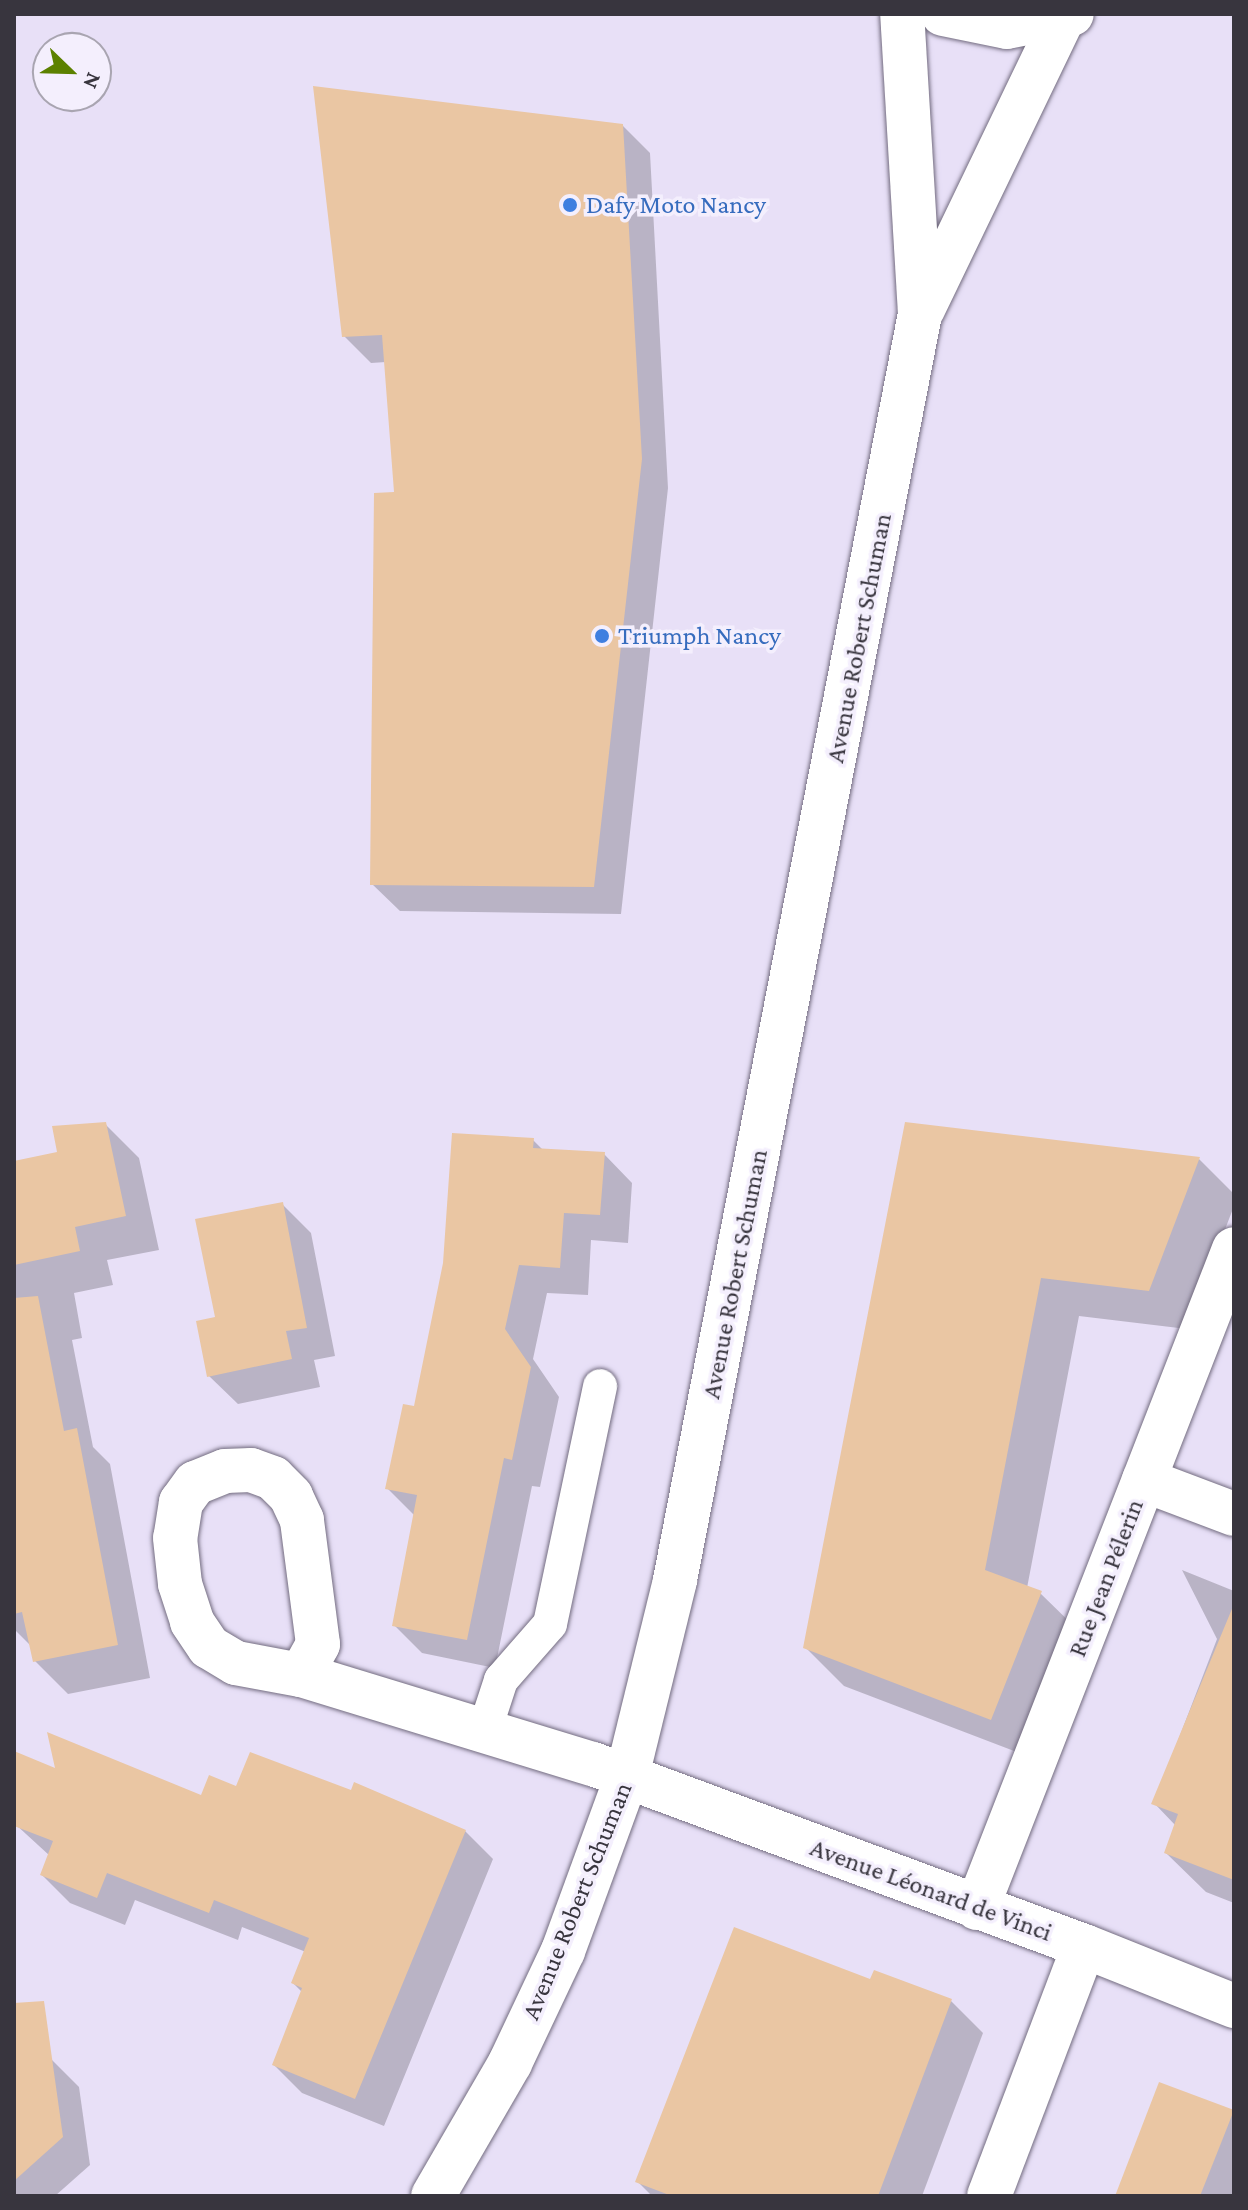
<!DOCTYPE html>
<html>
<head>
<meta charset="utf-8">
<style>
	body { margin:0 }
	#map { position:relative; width:1248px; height:2210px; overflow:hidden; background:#e8e0f7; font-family:"Crimson Pro",serif }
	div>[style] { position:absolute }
	.shadow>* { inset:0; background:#0003 }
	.building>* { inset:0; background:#eac6a3 }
	.roads { filter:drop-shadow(0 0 2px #736c80) drop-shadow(0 0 2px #736c80) }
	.lane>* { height:34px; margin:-17px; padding:0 17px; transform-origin:17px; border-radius:17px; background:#fff }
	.street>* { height:44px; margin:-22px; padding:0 22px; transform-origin:22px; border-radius:22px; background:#fff }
	.secondary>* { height:44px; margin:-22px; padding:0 22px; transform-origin:22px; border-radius:22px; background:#fff }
	.dots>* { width:22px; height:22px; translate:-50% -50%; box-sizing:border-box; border:4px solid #f4effd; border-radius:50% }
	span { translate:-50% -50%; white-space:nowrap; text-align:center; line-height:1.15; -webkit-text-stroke:7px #f4effd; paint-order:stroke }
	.shop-label { font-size:26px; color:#366cbe }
	.left { translate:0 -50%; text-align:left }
	.street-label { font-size:26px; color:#38353e }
	.frame { position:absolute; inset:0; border:16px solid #38353e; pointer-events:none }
	.north { position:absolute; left:32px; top:32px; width:80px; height:80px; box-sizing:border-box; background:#f4effd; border:2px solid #a9a5b1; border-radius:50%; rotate:113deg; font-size:22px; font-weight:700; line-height:32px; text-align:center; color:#38353e }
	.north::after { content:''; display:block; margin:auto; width:28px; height:36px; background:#5c8100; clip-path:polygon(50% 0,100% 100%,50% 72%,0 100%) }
</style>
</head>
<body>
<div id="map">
	<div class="shadow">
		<div style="clip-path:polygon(622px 125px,650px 153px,668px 488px,621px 914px,400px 911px,372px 884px,396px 494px,386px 362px,371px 363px,344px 336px)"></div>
		<div style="clip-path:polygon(105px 1124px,139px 1158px,159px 1250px,107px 1260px,113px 1285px,74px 1293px,82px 1338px,72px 1340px,93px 1447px,110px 1464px,150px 1678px,68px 1694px,35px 1661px,32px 1647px,14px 1629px,14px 1163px,60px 1154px)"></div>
		<div style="clip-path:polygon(906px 1124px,1199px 1159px,1234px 1194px,1234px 1206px,1187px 1329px,1079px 1316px,1027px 1588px,1040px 1593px,1079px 1631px,1030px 1757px,844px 1686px,805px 1647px)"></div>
		<div style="clip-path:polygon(533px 1140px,543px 1150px,604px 1154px,632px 1183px,628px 1243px,591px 1240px,588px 1295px,547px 1293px,533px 1359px,559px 1397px,540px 1487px,532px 1486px,495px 1668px,422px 1653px,394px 1625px,415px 1516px,387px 1488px,416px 1408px)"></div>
		<div style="clip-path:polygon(282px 1204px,311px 1233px,335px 1356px,314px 1360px,320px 1387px,238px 1404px,209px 1376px,217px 1319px)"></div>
		<div style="clip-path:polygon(1182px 1570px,1234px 1591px,1234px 1903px,1206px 1892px,1166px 1853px,1176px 1826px,1154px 1803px,1217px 1639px)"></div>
		<div style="clip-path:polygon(14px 1753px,58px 1772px,202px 1797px,237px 1788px,465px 1831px,493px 1859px,384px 2126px,302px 2093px,274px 2065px,303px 1993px,293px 1983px,306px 1952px,242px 1927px,238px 1940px,135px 1900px,125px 1925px,70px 1903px,42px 1875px,50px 1856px,14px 1823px)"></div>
		<div style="clip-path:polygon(872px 1982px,951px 2001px,983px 2033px,922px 2196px,652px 2196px,637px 2181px)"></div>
		<div style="clip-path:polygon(51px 2059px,79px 2087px,90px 2165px,55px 2196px,14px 2196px,14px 2066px)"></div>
		<div style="clip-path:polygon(1233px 2111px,1234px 2196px,1118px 2196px)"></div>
	</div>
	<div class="building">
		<div style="clip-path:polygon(313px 86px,623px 124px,642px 459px,594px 887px,370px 885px,374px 493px,394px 492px,382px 335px,342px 337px)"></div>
		<div style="clip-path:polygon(106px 1122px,126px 1216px,75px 1227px,80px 1251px,14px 1265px,14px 1161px,57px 1152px,52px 1126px)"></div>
		<div style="clip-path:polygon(905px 1122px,1200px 1157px,1149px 1291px,1041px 1278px,985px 1570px,1042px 1591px,991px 1720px,803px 1648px)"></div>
		<div style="clip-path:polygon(452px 1133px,534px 1138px,533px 1148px,605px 1152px,600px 1215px,564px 1213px,560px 1268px,519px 1265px,505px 1329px,531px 1367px,512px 1460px,504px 1458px,467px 1640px,392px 1626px,417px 1495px,385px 1489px,403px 1404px,414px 1406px,443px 1263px)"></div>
		<div style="clip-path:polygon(283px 1202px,307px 1328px,286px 1331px,292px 1359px,207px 1377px,196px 1321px,215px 1317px,195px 1219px)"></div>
		<div style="clip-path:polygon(38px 1296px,64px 1431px,77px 1428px,118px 1645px,33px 1662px,22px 1612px,14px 1614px,14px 1298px)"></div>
		<div style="clip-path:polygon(1234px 1604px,1234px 1880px,1164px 1853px,1178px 1814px,1151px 1804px)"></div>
		<div style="clip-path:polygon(47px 1732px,201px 1795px,209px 1775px,236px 1786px,250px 1752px,351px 1790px,354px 1782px,466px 1830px,355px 2099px,272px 2065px,302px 1988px,291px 1983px,309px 1938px,214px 1900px,209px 1913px,107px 1873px,97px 1898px,40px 1875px,53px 1841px,14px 1826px,14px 1751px,55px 1768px)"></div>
		<div style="clip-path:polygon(734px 1927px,870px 1979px,874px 1970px,952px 1999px,878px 2196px,672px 2196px,635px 2182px)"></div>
		<div style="clip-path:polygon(44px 2001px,63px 2137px,14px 2181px,14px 2003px)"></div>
		<div style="clip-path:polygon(1159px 2082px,1234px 2110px,1225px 2133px,1200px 2196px,1115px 2196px)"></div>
	</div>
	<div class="roads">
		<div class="lane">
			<div style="left:484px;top:1732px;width:55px;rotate:-71.9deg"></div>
			<div style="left:501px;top:1680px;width:74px;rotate:-48.8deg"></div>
			<div style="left:550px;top:1624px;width:243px;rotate:-78.1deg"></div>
		</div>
		<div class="street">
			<div style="left:1144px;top:1480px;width:96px;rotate:20.7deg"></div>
			<div style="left:301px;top:1675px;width:35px;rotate:-61deg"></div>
			<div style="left:318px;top:1644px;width:125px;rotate:-97.4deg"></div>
			<div style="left:302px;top:1520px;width:26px;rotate:-115deg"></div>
			<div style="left:291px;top:1496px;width:25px;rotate:-135deg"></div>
			<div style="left:273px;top:1478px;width:23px;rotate:-160deg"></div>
			<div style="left:251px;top:1470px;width:26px;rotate:178deg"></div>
			<div style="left:225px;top:1471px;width:32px;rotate:158deg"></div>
			<div style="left:195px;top:1483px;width:24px;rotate:126deg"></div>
			<div style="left:181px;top:1502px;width:36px;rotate:99deg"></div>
			<div style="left:175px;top:1538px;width:46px;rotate:83.8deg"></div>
			<div style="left:180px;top:1584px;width:40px;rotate:72deg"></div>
			<div style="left:192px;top:1622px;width:30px;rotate:56deg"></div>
			<div style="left:209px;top:1647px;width:31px;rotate:31deg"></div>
			<div style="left:236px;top:1663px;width:66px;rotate:10.5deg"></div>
			<div style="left:301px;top:1675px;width:305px;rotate:17deg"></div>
			<div style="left:593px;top:1764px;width:524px;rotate:20.34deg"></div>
			<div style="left:1084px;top:1946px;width:162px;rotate:21.8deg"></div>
			<div style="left:977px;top:1908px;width:707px;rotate:-68.69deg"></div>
			<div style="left:989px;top:2196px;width:267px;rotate:-69.2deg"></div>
		</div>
		<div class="secondary">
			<div style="left:943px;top:14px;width:65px;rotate:11.5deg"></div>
			<div style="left:1007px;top:27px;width:66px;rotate:-11.3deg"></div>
			<div style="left:923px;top:309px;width:323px;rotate:-64.3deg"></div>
			<div style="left:433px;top:2196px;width:154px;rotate:-59.9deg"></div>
			<div style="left:510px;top:2063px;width:124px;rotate:-64.7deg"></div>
			<div style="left:563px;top:1951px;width:186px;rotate:-69.9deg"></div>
			<div style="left:627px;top:1776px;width:202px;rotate:-76.2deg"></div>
			<div style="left:675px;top:1580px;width:1289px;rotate:-79.05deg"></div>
			<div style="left:920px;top:314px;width:301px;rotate:-93.4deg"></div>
		</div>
	</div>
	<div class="dots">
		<div style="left:570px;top:205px;background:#3f7fe0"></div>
		<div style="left:602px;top:636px;background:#3f7fe0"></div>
	</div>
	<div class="shop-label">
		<span class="left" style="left:586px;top:205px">Dafy Moto Nancy</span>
		<span class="left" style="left:618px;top:636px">Triumph Nancy</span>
	</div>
	<div class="street-label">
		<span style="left:859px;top:638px;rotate:-79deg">Avenue Robert Schuman</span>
		<span style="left:735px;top:1274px;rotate:-79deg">Avenue Robert Schuman</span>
		<span style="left:1106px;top:1578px;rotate:-69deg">Rue Jean Pélerin</span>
		<span style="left:931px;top:1890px;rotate:20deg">Avenue Léonard de Vinci</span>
		<span style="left:577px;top:1901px;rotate:-68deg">Avenue Robert Schuman</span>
	</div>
	<div class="frame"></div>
	<div class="north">N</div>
</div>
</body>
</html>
